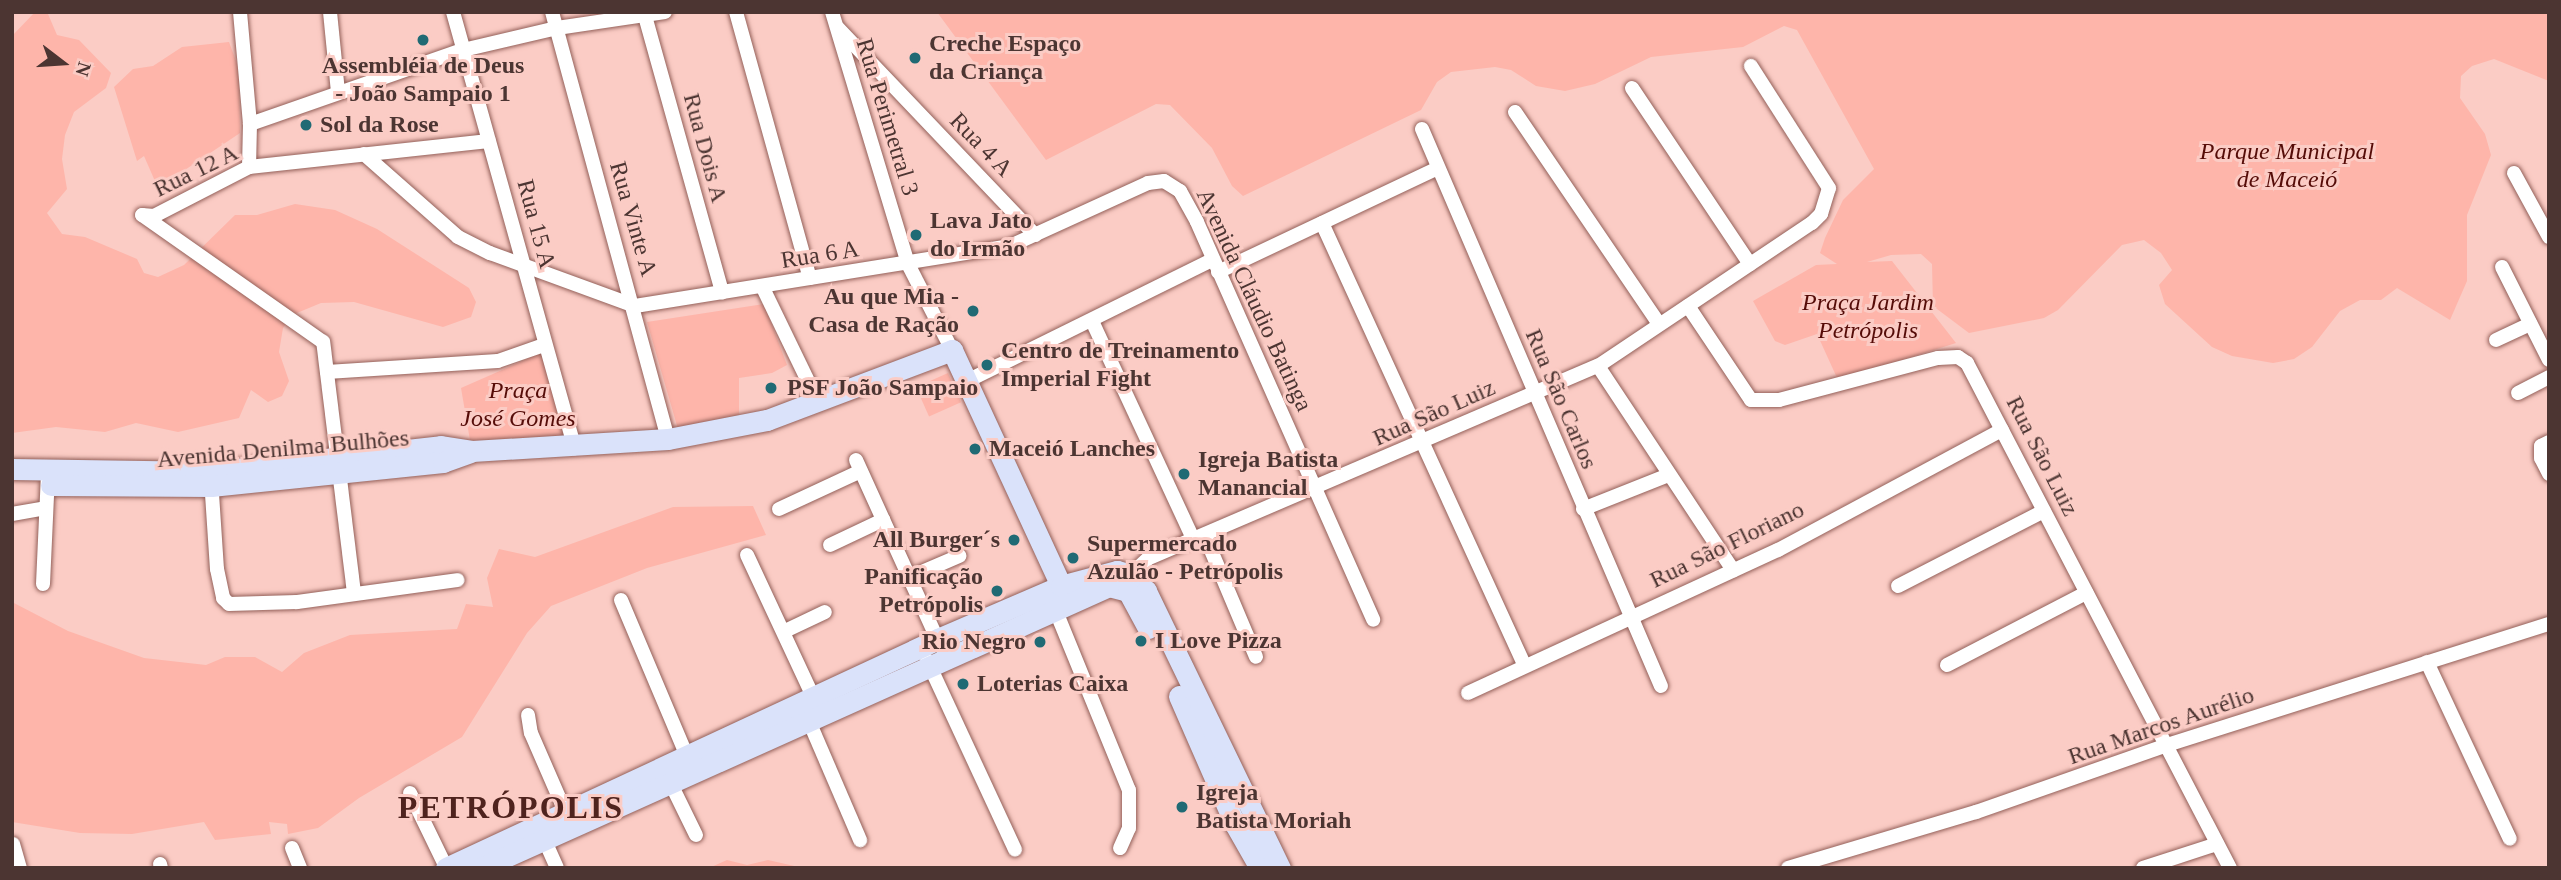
<!DOCTYPE html>
<html>
<head>
<meta charset="utf-8">
<style>
	body { margin:0 }
	#map { position:relative; width:2561px; height:880px; overflow:hidden; background:#fbccc5; font-family:"Times New Roman",serif }
	div>[style] { position:absolute }
	.green>* { inset:0; background:#feb5aa; transform-origin:0 0 }
	.roads { filter:drop-shadow(0 0 2px #936059) drop-shadow(0 0 2px #936059) }
	.street>* { height:14px; margin:-7px; padding:0 7px; transform-origin:7px; border-radius:7px; background:#fff }
	.secondary>* { height:21px; margin:-10.5px; padding:0 10.5px; transform-origin:10.5px; border-radius:10.5px; background:#dae2fa }
	.dots>* { width:19px; height:19px; translate:-50% -50%; box-sizing:border-box; border:4px solid #fbccc5; border-radius:50% }
	span { translate:-50% -50%; white-space:nowrap; text-align:center; line-height:1.15; -webkit-text-stroke:6px #fbccc5; paint-order:stroke }
	.poi-label { font-size:24px; color:#4c3532; font-weight:700 }
	.left { translate:0 -50%; text-align:left }
	.right { translate:-100% -50%; text-align:right }
	.street-label { font-size:24px; color:#4c3532 }
	.park-label { font-size:24px; color:#550c08; font-style:italic }
	.district-label { font-size:32px; color:#4f231e; font-weight:700; letter-spacing:2px }
	.frame { position:absolute; inset:0; border:14px solid #4c3532; pointer-events:none }
	.north { position:absolute; left:28px; top:28px; width:70px; height:70px; -webkit-text-stroke:5px #fbccc5; paint-order:stroke; rotate:107deg; font-size:19px; font-weight:700; line-height:28px; text-align:center; color:#4c3532 }
	.north::after { content:''; display:block; margin:auto; width:24px; height:32px; background:#4c3532; clip-path:polygon(50% 0,100% 100%,50% 72%,0 100%) }
</style>
</head>
<body>
<div id="map">
	<div class="green">
		<div style="clip-path:polygon(35px 12px,48px 14px,57px 35px,79px 40px,111px 73px,106px 88px,74px 112px,65px 135px,62px 159px,67px 189px,47px 213px,62px 234px,85px 237px,137px 259px,144px 273px,158px 277px,184px 265px,235px 215px,257px 215px,295px 204px,335px 210px,377px 229px,469px 288px,476px 302px,471px 317px,443px 327px,354px 302px,321px 303px,292px 315px,283px 328px,279px 352px,289px 381px,282px 396px,268px 402px,251px 390px,239px 418px,178px 432px,136px 423px,105px 432px,56px 427px,12px 433px,12px 36px)"></div>
		<div style="clip-path:polygon(937px 12px,2549px 12px,2549px 81px,2494px 59px,2472px 66px,2461px 76px,2460px 98px,2485px 134px,2491px 155px,2467px 215px,2467px 281px,2450px 320px,2397px 288px,2381px 300px,2360px 300px,2340px 311px,2312px 347px,2294px 359px,2273px 363px,2232px 356px,2212px 347px,2165px 304px,2159px 285px,2172px 270px,2161px 253px,2144px 240px,2122px 245px,2058px 310px,2044px 318px,1969px 333px,1933px 306px,1932px 264px,1921px 254px,1891px 255px,1867px 262px,1892px 261px,1956px 343px,1838px 380px,1817px 334px,1785px 345px,1775px 341px,1753px 301px,1816px 265px,1837px 264px,1820px 253px,1825px 238px,1843px 200px,1874px 169px,1797px 30px,1784px 26px,1743px 47px,1651px 57px,1595px 84px,1565px 91px,1536px 86px,1511px 70px,1495px 67px,1451px 72px,1437px 82px,1421px 110px,1243px 196px,1232px 186px,1212px 148px,1170px 105px,1156px 104px,1046px 160px)"></div>
		<div style="clip-path:polygon(229px 42px,239px 69px,240px 133px,158px 188px,144px 156px,137px 161px,114px 87px,133px 69px,153px 66px,182px 47px)"></div>
		<div style="clip-path:polygon(764px 304px,787px 365px,772px 373px,739px 378px,739px 418px,678px 429px,647px 322px)"></div>
		<div style="clip-path:polygon(543px 352px,567px 442px,471px 446px,461px 388px)"></div>
		<div style="left:948px;top:373px;width:32px;height:35px;rotate:66deg"></div>
		<div style="clip-path:polygon(753px 506px,766px 535px,647px 568px,551px 606px,527px 633px,462px 737px,359px 798px,318px 828px,288px 834px,287px 824px,269px 822px,271px 834px,215px 840px,204px 822px,132px 834px,80px 833px,12px 822px,12px 602px,68px 631px,144px 658px,206px 665px,225px 657px,255px 657px,282px 672px,304px 653px,350px 635px,457px 629px,466px 604px,493px 607px,487px 578px,499px 549px,535px 557px,673px 507px)"></div>
		<div style="clip-path:polygon(727px 860px,747px 865px,768px 860px,803px 868px,709px 868px)"></div>
	</div>
	<div class="roads">
		<div class="street">
			<div style="left:240px;top:12px;width:112px;rotate:84.9deg"></div>
			<div style="left:250px;top:124px;width:43px;rotate:91.3deg"></div>
			<div style="left:330px;top:12px;width:80px;rotate:84.3deg"></div>
			<div style="left:453px;top:12px;width:453px;rotate:74.4deg"></div>
			<div style="left:552px;top:12px;width:442px;rotate:74.8deg"></div>
			<div style="left:736px;top:12px;width:276px;rotate:74.5deg"></div>
			<div style="left:832px;top:12px;width:263px;rotate:73.2deg"></div>
			<div style="left:908px;top:264px;width:97px;rotate:62.9deg"></div>
			<div style="left:645px;top:16px;width:287px;rotate:74.4deg"></div>
			<div style="left:838px;top:28px;width:286px;rotate:46.4deg"></div>
			<div style="left:1632px;top:88px;width:212px;rotate:56.2deg"></div>
			<div style="left:1515px;top:112px;width:256px;rotate:55.8deg"></div>
			<div style="left:250px;top:124px;width:225px;rotate:-19.2deg"></div>
			<div style="left:463px;top:50px;width:97px;rotate:-13.2deg"></div>
			<div style="left:557px;top:28px;width:109px;rotate:-8.4deg"></div>
			<div style="left:1422px;top:129px;width:606px;rotate:66.78deg"></div>
			<div style="left:364px;top:154px;width:125px;rotate:41.4deg"></div>
			<div style="left:458px;top:237px;width:36px;rotate:27deg"></div>
			<div style="left:490px;top:253px;width:154px;rotate:20.1deg"></div>
			<div style="left:635px;top:306px;width:380px;rotate:-9.1deg"></div>
			<div style="left:1010px;top:246px;width:152px;rotate:-24.5deg"></div>
			<div style="left:1148px;top:183px;width:16px;rotate:-7deg"></div>
			<div style="left:1164px;top:181px;width:19px;rotate:32deg"></div>
			<div style="left:1180px;top:191px;width:35px;rotate:61deg"></div>
			<div style="left:1197px;top:222px;width:435px;rotate:66.1deg"></div>
			<div style="left:2514px;top:173px;width:73px;rotate:61.3deg"></div>
			<div style="left:1322px;top:223px;width:486px;rotate:65.4deg"></div>
			<div style="left:2502px;top:267px;width:104px;rotate:63.2deg"></div>
			<div style="left:1218px;top:272px;width:241px;rotate:-25.3deg"></div>
			<div style="left:763px;top:288px;width:127px;rotate:64.2deg"></div>
			<div style="left:1688px;top:306px;width:113px;rotate:56.2deg"></div>
			<div style="left:1751px;top:400px;width:28px"></div>
			<div style="left:1779px;top:400px;width:164px;rotate:-14.8deg"></div>
			<div style="left:1938px;top:358px;width:20px;rotate:-3deg"></div>
			<div style="left:1958px;top:357px;width:11px;rotate:34deg"></div>
			<div style="left:1967px;top:363px;width:569px;rotate:62.49deg"></div>
			<div style="left:1092px;top:321px;width:242px;rotate:65.1deg"></div>
			<div style="left:2496px;top:340px;width:38px;rotate:-25deg"></div>
			<div style="left:1598px;top:366px;width:245px;rotate:56.5deg"></div>
			<div style="left:327px;top:372px;width:171px;rotate:-3.7deg"></div>
			<div style="left:498px;top:361px;width:49px;rotate:-19.2deg"></div>
			<div style="left:967px;top:381px;width:273px;rotate:-26.3deg"></div>
			<div style="left:2518px;top:393px;width:35px;rotate:-27deg"></div>
			<div style="left:2549px;top:442px;width:9px;rotate:153deg"></div>
			<div style="left:2541px;top:446px;width:12px;rotate:90deg"></div>
			<div style="left:2541px;top:458px;width:18px;rotate:63deg"></div>
			<div style="left:856px;top:460px;width:205px;rotate:65.6deg"></div>
			<div style="left:211px;top:479px;width:90px;rotate:86.2deg"></div>
			<div style="left:217px;top:569px;width:30px;rotate:78deg"></div>
			<div style="left:223px;top:598px;width:8px;rotate:45deg"></div>
			<div style="left:229px;top:604px;width:68px;rotate:-1.7deg"></div>
			<div style="left:297px;top:602px;width:162px;rotate:-7.8deg"></div>
			<div style="left:779px;top:509px;width:90px;rotate:-24.9deg"></div>
			<div style="left:1583px;top:509px;width:92px;rotate:-21.6deg"></div>
			<div style="left:12px;top:514px;width:34px;rotate:-10deg"></div>
			<div style="left:1205px;top:536px;width:131px;rotate:67.1deg"></div>
			<div style="left:830px;top:545px;width:59px;rotate:-25.3deg"></div>
			<div style="left:747px;top:555px;width:159px;rotate:65deg"></div>
			<div style="left:908px;top:578px;width:56px;rotate:-23.3deg"></div>
			<div style="left:1125px;top:580px;width:33px;rotate:-43deg"></div>
			<div style="left:1149px;top:558px;width:488px;rotate:-23.2deg"></div>
			<div style="left:1598px;top:366px;width:257px;rotate:-33.8deg"></div>
			<div style="left:1812px;top:223px;width:13px;rotate:-45deg"></div>
			<div style="left:1821px;top:214px;width:27px;rotate:-73deg"></div>
			<div style="left:1829px;top:188px;width:145px;rotate:-122.6deg"></div>
			<div style="left:43px;top:584px;width:109px;rotate:-87.4deg"></div>
			<div style="left:1898px;top:586px;width:164px;rotate:-27.2deg"></div>
			<div style="left:354px;top:593px;width:253px;rotate:-97deg"></div>
			<div style="left:323px;top:342px;width:221px;rotate:-144.9deg"></div>
			<div style="left:142px;top:215px;width:12px;rotate:5deg"></div>
			<div style="left:154px;top:216px;width:107px;rotate:-27.3deg"></div>
			<div style="left:249px;top:167px;width:241px;rotate:-6.2deg"></div>
			<div style="left:621px;top:600px;width:169px;rotate:67.1deg"></div>
			<div style="left:1053px;top:604px;width:201px;rotate:67.8deg"></div>
			<div style="left:1129px;top:790px;width:38px;rotate:90deg"></div>
			<div style="left:1129px;top:828px;width:22px;rotate:114deg"></div>
			<div style="left:785px;top:631px;width:44px;rotate:-25.4deg"></div>
			<div style="left:927px;top:660px;width:209px;rotate:65.1deg"></div>
			<div style="left:2427px;top:662px;width:195px;rotate:64.9deg"></div>
			<div style="left:1947px;top:665px;width:157px;rotate:-27.4deg"></div>
			<div style="left:1468px;top:693px;width:341px;rotate:-24.8deg"></div>
			<div style="left:1778px;top:550px;width:254px;rotate:-28.2deg"></div>
			<div style="left:528px;top:715px;width:18px;rotate:81deg"></div>
			<div style="left:531px;top:733px;width:93px;rotate:66.5deg"></div>
			<div style="left:808px;top:719px;width:132px;rotate:66.7deg"></div>
			<div style="left:670px;top:782px;width:59px;rotate:63.9deg"></div>
			<div style="left:410px;top:793px;width:82px;rotate:64.1deg"></div>
			<div style="left:541px;top:832px;width:39px;rotate:66deg"></div>
			<div style="left:13px;top:844px;width:25px;rotate:74deg"></div>
			<div style="left:292px;top:848px;width:22px;rotate:68deg"></div>
			<div style="left:160px;top:864px;width:4px;rotate:76deg"></div>
			<div style="left:1788px;top:868px;width:196px;rotate:-16.6deg"></div>
			<div style="left:1976px;top:812px;width:202px;rotate:-19.3deg"></div>
			<div style="left:2167px;top:745px;width:401px;rotate:-17.6deg"></div>
			<div style="left:2143px;top:868px;width:78px;rotate:-18deg"></div>
		</div>
		<div class="secondary">
			<div style="left:12px;top:469px;width:198px;rotate:0.9deg"></div>
			<div style="left:210px;top:472px;width:232px;rotate:-6.4deg"></div>
			<div style="left:441px;top:446px;width:31px;rotate:9deg"></div>
			<div style="left:472px;top:451px;width:196px;rotate:-3.5deg"></div>
			<div style="left:668px;top:439px;width:101px;rotate:-10.9deg"></div>
			<div style="left:767px;top:420px;width:198px;rotate:-20.7deg"></div>
			<div style="left:952px;top:350px;width:277px;rotate:65.2deg"></div>
			<div style="left:51px;top:485px;width:160px;rotate:0.4deg"></div>
			<div style="left:211px;top:486px;width:233px;rotate:-5.9deg"></div>
			<div style="left:443px;top:462px;width:29px;rotate:-20deg"></div>
			<div style="left:1179px;top:696px;width:140px;rotate:66.4deg"></div>
			<div style="left:1235px;top:824px;width:51px;rotate:60.4deg"></div>
			<div style="left:446px;top:868px;width:543px;rotate:-24.96deg"></div>
			<div style="left:938px;top:639px;width:134px;rotate:-23.3deg"></div>
			<div style="left:1061px;top:586px;width:58px;rotate:-15deg"></div>
			<div style="left:1117px;top:571px;width:11px;rotate:15deg"></div>
			<div style="left:1128px;top:574px;width:25px;rotate:43deg"></div>
			<div style="left:1146px;top:591px;width:308px;rotate:64.2deg"></div>
			<div style="left:481px;top:868px;width:688px;rotate:-24.18deg"></div>
			<div style="left:1109px;top:586px;width:20px;rotate:15deg"></div>
			<div style="left:1128px;top:591px;width:42px;rotate:61.6deg"></div>
		</div>
	</div>
	<div class="dots">
		<div style="left:423px;top:40px;background:#206a74"></div>
		<div style="left:915px;top:58px;background:#206a74"></div>
		<div style="left:306px;top:125px;background:#206a74"></div>
		<div style="left:916px;top:235px;background:#206a74"></div>
		<div style="left:973px;top:311px;background:#206a74"></div>
		<div style="left:987px;top:365px;background:#206a74"></div>
		<div style="left:771px;top:388px;background:#206a74"></div>
		<div style="left:975px;top:449px;background:#206a74"></div>
		<div style="left:1184px;top:474px;background:#206a74"></div>
		<div style="left:1014px;top:540px;background:#206a74"></div>
		<div style="left:1073px;top:558px;background:#206a74"></div>
		<div style="left:997px;top:591px;background:#206a74"></div>
		<div style="left:1141px;top:641px;background:#206a74"></div>
		<div style="left:1040px;top:642px;background:#206a74"></div>
		<div style="left:963px;top:684px;background:#206a74"></div>
		<div style="left:1182px;top:807px;background:#206a74"></div>
	</div>
	<div class="poi-label">
		<span class="left" style="left:929px;top:58px">Creche Espaço<br>da Criança</span>
		<span style="left:423px;top:80px">Assembléia de Deus<br>- João Sampaio 1</span>
		<span class="left" style="left:320px;top:125px">Sol da Rose</span>
		<span class="left" style="left:930px;top:235px">Lava Jato<br>do Irmão</span>
		<span class="right" style="left:959px;top:311px">Au que Mia -<br>Casa de Ração</span>
		<span class="left" style="left:1001px;top:365px">Centro de Treinamento<br>Imperial Fight</span>
		<span class="left" style="left:787px;top:388px">PSF João Sampaio</span>
		<span class="left" style="left:989px;top:449px">Maceió Lanches</span>
		<span class="left" style="left:1198px;top:474px">Igreja Batista<br>Manancial</span>
		<span class="right" style="left:1000px;top:540px">All Burger´s</span>
		<span class="left" style="left:1087px;top:558px">Supermercado<br>Azulão - Petrópolis</span>
		<span class="right" style="left:983px;top:591px">Panificação<br>Petrópolis</span>
		<span class="left" style="left:1155px;top:641px">I Love Pizza</span>
		<span class="right" style="left:1026px;top:642px">Rio Negro</span>
		<span class="left" style="left:977px;top:684px">Loterias Caixa</span>
		<span class="left" style="left:1196px;top:807px">Igreja<br>Batista Moriah</span>
	</div>
	<div class="street-label">
		<span style="left:887px;top:117px;rotate:73deg">Rua Perimetral 3</span>
		<span style="left:981px;top:145px;rotate:46deg">Rua 4 A</span>
		<span style="left:705px;top:148px;rotate:75deg">Rua Dois A</span>
		<span style="left:196px;top:171px;rotate:-26deg">Rua 12 A</span>
		<span style="left:633px;top:219px;rotate:74deg">Rua Vinte A</span>
		<span style="left:536px;top:224px;rotate:75deg">Rua 15 A</span>
		<span style="left:820px;top:255px;rotate:-9deg">Rua 6 A</span>
		<span style="left:1254px;top:300px;rotate:65deg">Avenida Cláudio Batinga</span>
		<span style="left:1561px;top:399px;rotate:67deg">Rua São Carlos</span>
		<span style="left:1434px;top:413px;rotate:-24deg">Rua São Luiz</span>
		<span style="left:283px;top:449px;rotate:-5deg">Avenida Denilma Bulhões</span>
		<span style="left:2042px;top:456px;rotate:63deg">Rua São Luiz</span>
		<span style="left:1727px;top:545px;rotate:-26deg">Rua São Floriano</span>
		<span style="left:2161px;top:726px;rotate:-19deg">Rua Marcos Aurélio</span>
	</div>
	<div class="park-label">
		<span style="left:2287px;top:166px">Parque Municipal<br>de Maceió</span>
		<span style="left:1868px;top:317px">Praça Jardim<br>Petrópolis</span>
		<span style="left:518px;top:405px">Praça<br>José Gomes</span>
	</div>
	<div class="district-label">
		<span style="left:511px;top:807px">PETRÓPOLIS</span>
	</div>
	<div class="frame"></div>
	<div class="north">N</div>
</div>
</body>
</html>
